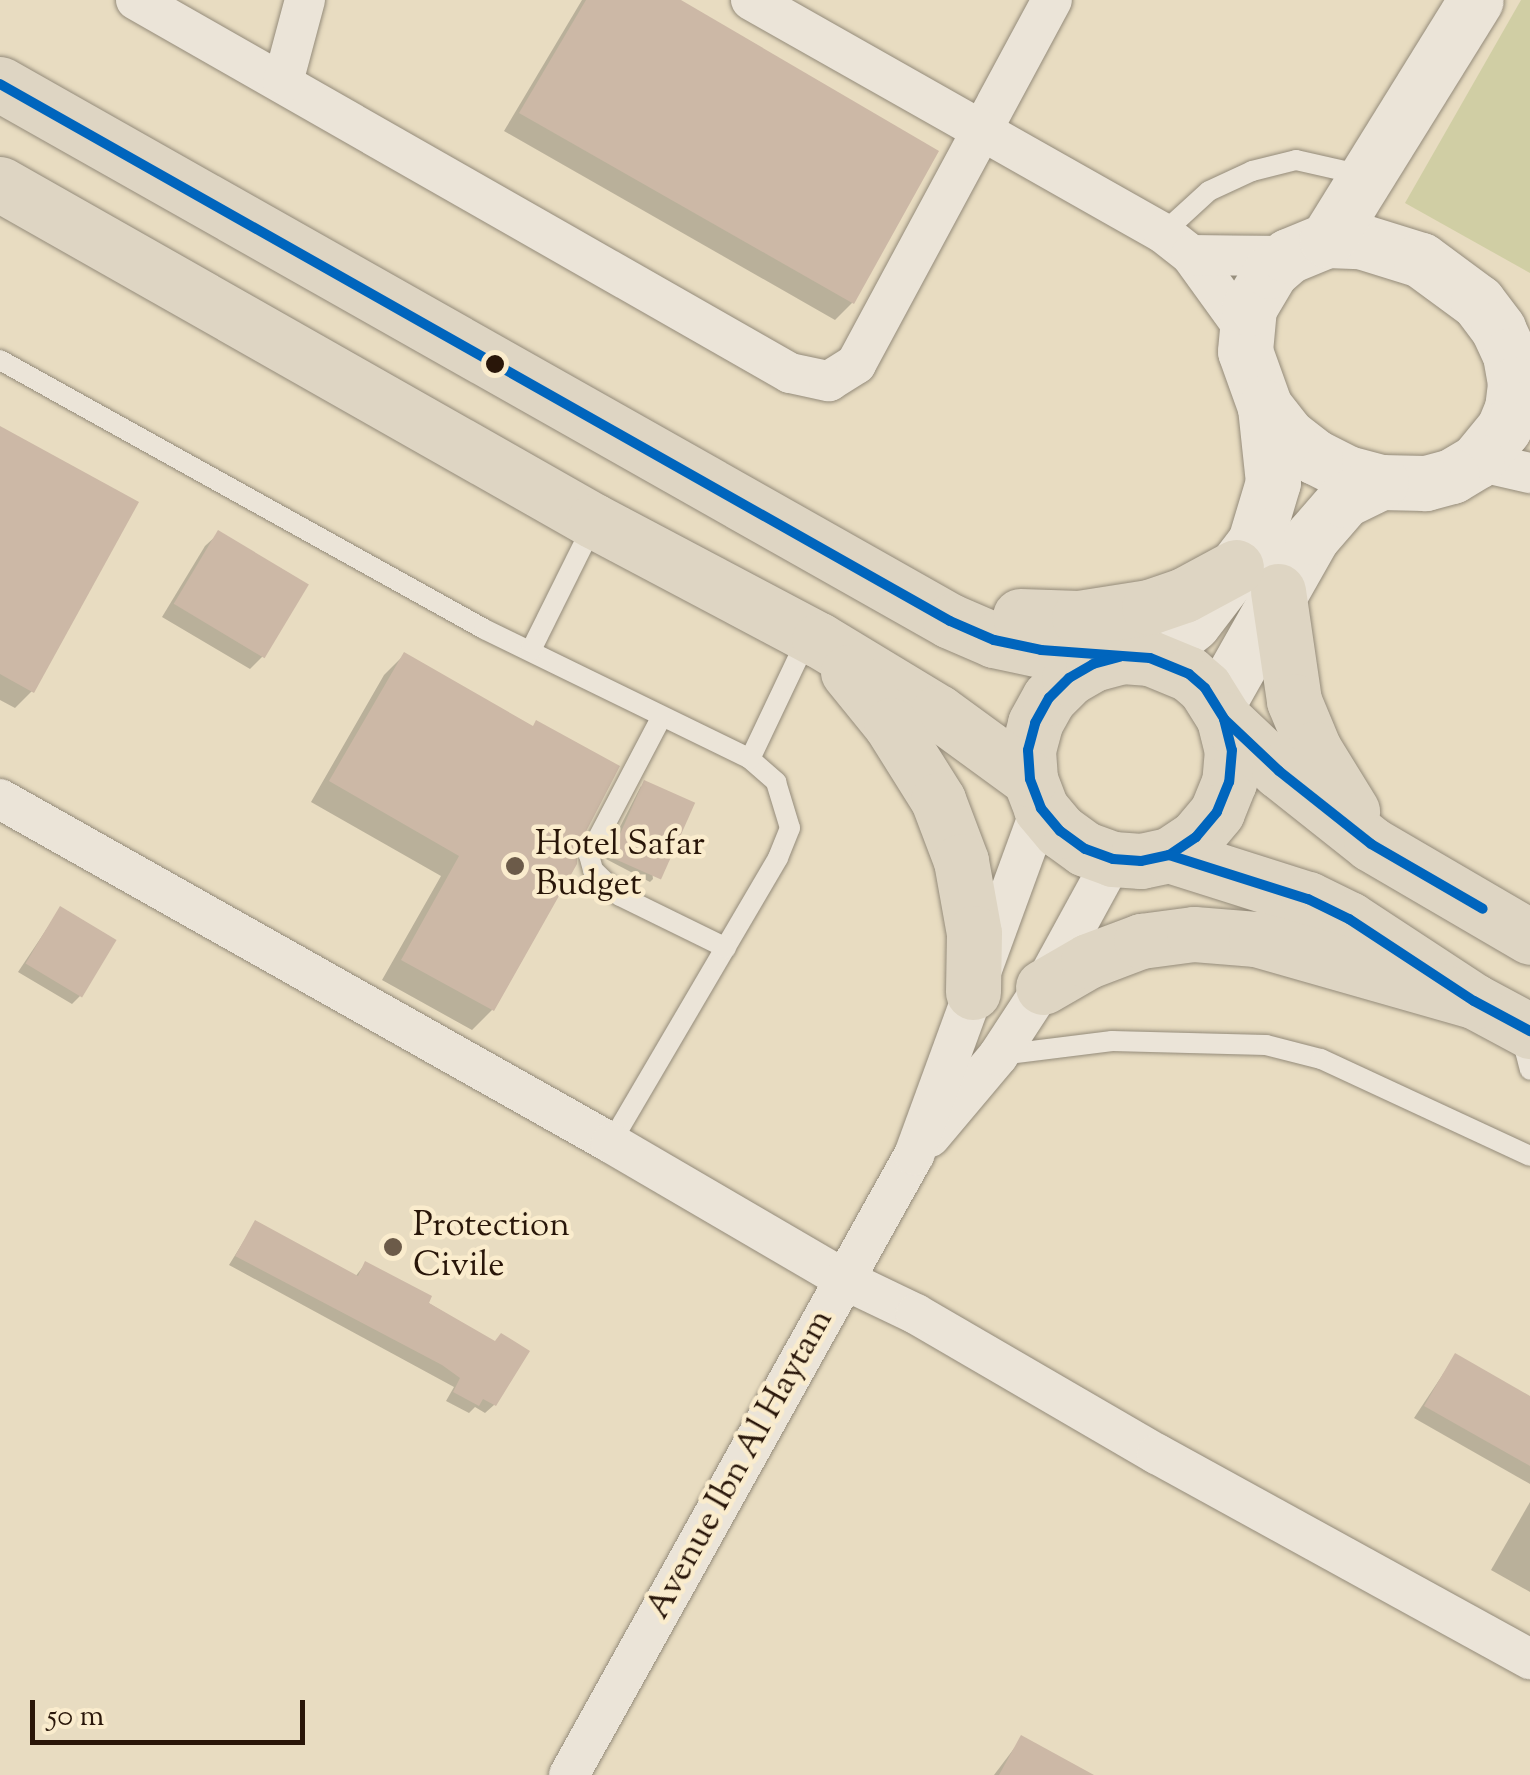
<!DOCTYPE html>
<html>
<head>
<meta charset="utf-8">
<style>
	body { margin:0 }
	#map { position:relative; width:1530px; height:1775px; overflow:hidden; background:#e8dcc1; font-family:"Sorts Mill Goudy",serif }
	div>[style] { position:absolute }
	.green>* { inset:0; background:#d0cea4 }
	.shadow>* { inset:0; background:#0003 }
	.building>* { inset:0; background:#ccb8a6; transform-origin:0 0 }
	.roads { filter:drop-shadow(0 0 2px #948b7a) drop-shadow(0 0 2px #948b7a) }
	.lane>* { height:20px; margin:-10px; padding:0 10px; transform-origin:10px; border-radius:10px; background:#ebe4d8 }
	.street>* { height:40px; margin:-20px; padding:0 20px; transform-origin:20px; border-radius:20px; background:#ebe4d8 }
	.secondary>* { height:55px; margin:-27.5px; padding:0 27.5px; transform-origin:27.5px; border-radius:27.5px; background:#ebe4d8 }
	.highway>* { height:55px; margin:-27.5px; padding:0 27.5px; transform-origin:27.5px; border-radius:27.5px; background:#ded5c3 }
	.bus-1>* { height:10px; margin:-5px; padding:0 5px; transform-origin:5px; border-radius:5px; background:#0065bd }
	.dots>* { width:28px; height:28px; translate:-50% -50%; box-sizing:border-box; border:5px solid #faeccd; border-radius:50% }
	span { translate:-50% -50%; white-space:nowrap; text-align:center; line-height:1.15; -webkit-text-stroke:9px #faeccd; paint-order:stroke }
	.poi-label { font-size:35px; color:#291609 }
	.left { translate:0 -50%; text-align:left }
	.street-label { font-size:35px; color:#291609 }
	.scale { position:absolute; left:30px; top:1700px; width:275px; height:45px; box-sizing:border-box; border:5px solid #291609; border-top:0; padding-left:12px; font-size:30px; line-height:35px; white-space:nowrap; color:#291609; -webkit-text-stroke:8px #faeccd; paint-order:stroke }
</style>
</head>
<body>
<div id="map">
	<div class="green">
		<div style="clip-path:polygon(1521px 0,1530px 0,1530px 273px,1405px 203px)"></div>
	</div>
	<div class="shadow">
		<div style="clip-path:polygon(582px 0,677px 0,936px 152px,852px 303px,835px 320px,504px 131px)"></div>
		<div style="clip-path:polygon(0 437px,32px 691px,15px 708px,0 700px)"></div>
		<div style="clip-path:polygon(218px 534px,263px 656px,250px 669px,162px 617px,205px 546px)"></div>
		<div style="clip-path:polygon(404px 655px,531px 728px,492px 1010px,472px 1030px,382px 980px,441px 876px,311px 802px,384px 675px)"></div>
		<div style="clip-path:polygon(641px 786px,653px 879px,650px 882px,604px 858px)"></div>
		<div style="clip-path:polygon(60px 909px,80px 996px,72px 1004px,18px 972px)"></div>
		<div style="clip-path:polygon(255px 1223px,355px 1277px,365px 1264px,494px 1343px,526px 1352px,494px 1405px,485px 1413px,475px 1407px,469px 1413px,446px 1401px,454px 1387px,229px 1265px)"></div>
		<div style="clip-path:polygon(1455px 1356px,1530px 1399px,1530px 1484px,1414px 1418px)"></div>
		<div style="clip-path:polygon(1530px 1502px,1530px 1592px,1491px 1570px)"></div>
		<div style="clip-path:polygon(1022px 1738px,1089px 1775px,994px 1775px)"></div>
	</div>
	<div class="building">
		<div style="clip-path:polygon(586px 0,681px 0,939px 151px,854px 304px,519px 113px)"></div>
		<div style="clip-path:polygon(0 426px,139px 502px,34px 693px,0 674px)"></div>
		<div style="left:218px;top:530px;width:106px;height:86px;rotate:31deg"></div>
		<div style="clip-path:polygon(404px 652px,533px 726px,536px 720px,620px 766px,577px 849px,577px 864px,494px 1011px,401px 960px,459px 856px,329px 781px)"></div>
		<div style="left:644px;top:780px;width:56px;height:84px;rotate:24deg"></div>
		<div style="left:60px;top:906px;width:66px;height:67px;rotate:31deg"></div>
		<div style="clip-path:polygon(255px 1220px,358px 1276px,365px 1261px,432px 1296px,429px 1303px,495px 1341px,501px 1333px,530px 1351px,496px 1406px,483px 1399px,479px 1406px,453px 1392px,460px 1378px,442px 1365px,235px 1256px)"></div>
		<div style="clip-path:polygon(1455px 1353px,1530px 1396px,1530px 1466px,1424px 1406px)"></div>
		<div style="clip-path:polygon(1021px 1735px,1094px 1775px,999px 1775px)"></div>
	</div>
	<div class="roads">
		<div class="lane">
			<div style="left:1163px;top:233px;width:62px;rotate:-42.4deg"></div>
			<div style="left:1209px;top:191px;width:47px;rotate:-24.9deg"></div>
			<div style="left:1252px;top:171px;width:45px;rotate:-14deg"></div>
			<div style="left:1296px;top:160px;width:68px;rotate:12.8deg"></div>
			<div style="left:0;top:360px;width:554px;rotate:29.06deg"></div>
			<div style="left:484px;top:629px;width:296px;rotate:26deg"></div>
			<div style="left:750px;top:759px;width:35px;rotate:41deg"></div>
			<div style="left:776px;top:782px;width:48px;rotate:73.1deg"></div>
			<div style="left:790px;top:828px;width:32px;rotate:112deg"></div>
			<div style="left:778px;top:858px;width:330px;rotate:120.4deg"></div>
			<div style="left:531px;top:650px;width:142px;rotate:-63.6deg"></div>
			<div style="left:661px;top:718px;width:155px;rotate:117.7deg"></div>
			<div style="left:589px;top:855px;width:16px;rotate:75deg"></div>
			<div style="left:593px;top:870px;width:37px;rotate:44deg"></div>
			<div style="left:620px;top:896px;width:118px;rotate:26.1deg"></div>
			<div style="left:750px;top:759px;width:133px;rotate:-64.6deg"></div>
			<div style="left:1520px;top:1031px;width:40px;rotate:75.6deg"></div>
			<div style="left:1000px;top:1055px;width:113px;rotate:-7.1deg"></div>
			<div style="left:1112px;top:1041px;width:154px;rotate:1.5deg"></div>
			<div style="left:1266px;top:1045px;width:57px;rotate:14.3deg"></div>
			<div style="left:1321px;top:1059px;width:230px;rotate:24.9deg"></div>
		</div>
		<div class="street">
			<div style="left:136px;top:0;width:753px;rotate:29.7deg"></div>
			<div style="left:790px;top:373px;width:40px;rotate:12deg"></div>
			<div style="left:829px;top:381px;width:32px;rotate:-32deg"></div>
			<div style="left:856px;top:364px;width:413px;rotate:-61.7deg"></div>
			<div style="left:751px;top:0;width:473px;rotate:29.5deg"></div>
			<div style="left:1163px;top:233px;width:36px;rotate:38deg"></div>
			<div style="left:1191px;top:255px;width:92px;rotate:54.2deg"></div>
			<div style="left:283px;top:82px;width:85px;rotate:-75deg"></div>
			<div style="left:1191px;top:255px;width:97px;rotate:0.6deg"></div>
			<div style="left:1477px;top:461px;width:54px;rotate:12.8deg"></div>
			<div style="left:0;top:799px;width:701px;rotate:29.38deg"></div>
			<div style="left:611px;top:1143px;width:271px;rotate:30.3deg"></div>
			<div style="left:845px;top:1280px;width:79px;rotate:25.6deg"></div>
			<div style="left:916px;top:1314px;width:279px;rotate:30.2deg"></div>
			<div style="left:1157px;top:1454px;width:426px;rotate:28.8deg"></div>
			<div style="left:930px;top:1137px;width:106px;rotate:-50deg"></div>
			<div style="left:998px;top:1056px;width:82px;rotate:-56.9deg"></div>
			<div style="left:1043px;top:987px;width:146px;rotate:-61.3deg"></div>
			<div style="left:569px;top:1775px;width:710px;rotate:-60.91deg"></div>
			<div style="left:914px;top:1155px;width:370px;rotate:-69.9deg"></div>
		</div>
		<div class="secondary">
			<div style="left:1327px;top:240px;width:33px;rotate:2deg"></div>
			<div style="left:1360px;top:241px;width:64px;rotate:17.3deg"></div>
			<div style="left:1421px;top:260px;width:71px;rotate:36.4deg"></div>
			<div style="left:1478px;top:302px;width:34px;rotate:53deg"></div>
			<div style="left:1498px;top:329px;width:29px;rotate:65deg"></div>
			<div style="left:1510px;top:355px;width:29px;rotate:80deg"></div>
			<div style="left:1515px;top:384px;width:24px;rotate:97deg"></div>
			<div style="left:1512px;top:408px;width:22px;rotate:112deg"></div>
			<div style="left:1504px;top:428px;width:43px;rotate:129.3deg"></div>
			<div style="left:1477px;top:461px;width:29px;rotate:149deg"></div>
			<div style="left:1452px;top:476px;width:28px;rotate:165deg"></div>
			<div style="left:1425px;top:483px;width:44px;rotate:-178.7deg"></div>
			<div style="left:1381px;top:482px;width:35px;rotate:-165deg"></div>
			<div style="left:1347px;top:473px;width:36px;rotate:-153deg"></div>
			<div style="left:1315px;top:457px;width:36px;rotate:-142deg"></div>
			<div style="left:1287px;top:435px;width:36px;rotate:-128deg"></div>
			<div style="left:1265px;top:407px;width:59px;rotate:-109.7deg"></div>
			<div style="left:1245px;top:351px;width:43px;rotate:-84.7deg"></div>
			<div style="left:1249px;top:308px;width:43px;rotate:-59.3deg"></div>
			<div style="left:1271px;top:271px;width:23px;rotate:-41deg"></div>
			<div style="left:1288px;top:256px;width:42px;rotate:-22.3deg"></div>
			<div style="left:1327px;top:240px;width:282px;rotate:-58.2deg"></div>
			<div style="left:1150px;top:658px;width:55px;rotate:-39.1deg"></div>
			<div style="left:1193px;top:623px;width:102px;rotate:-52.6deg"></div>
			<div style="left:1255px;top:542px;width:63px;rotate:-73.3deg"></div>
			<div style="left:1273px;top:482px;width:75px;rotate:-96.1deg"></div>
			<div style="left:1217px;top:705px;width:193px;rotate:-60.5deg"></div>
			<div style="left:1312px;top:537px;width:49px;rotate:-49.1deg"></div>
			<div style="left:1344px;top:500px;width:41px;rotate:-25.9deg"></div>
		</div>
		<div class="highway">
			<div style="left:0;top:84px;width:1091px;rotate:29.48deg"></div>
			<div style="left:950px;top:621px;width:48px;rotate:23.4deg"></div>
			<div style="left:994px;top:640px;width:48px;rotate:12deg"></div>
			<div style="left:1041px;top:650px;width:109px;rotate:4.2deg"></div>
			<div style="left:1150px;top:658px;width:42px;rotate:22.3deg"></div>
			<div style="left:1189px;top:674px;width:21px;rotate:41deg"></div>
			<div style="left:1205px;top:688px;width:36px;rotate:58deg"></div>
			<div style="left:1224px;top:719px;width:32px;rotate:76deg"></div>
			<div style="left:1232px;top:750px;width:32px;rotate:95deg"></div>
			<div style="left:1229px;top:782px;width:32px;rotate:112deg"></div>
			<div style="left:1217px;top:812px;width:33px;rotate:130deg"></div>
			<div style="left:1196px;top:837px;width:32px;rotate:146deg"></div>
			<div style="left:1169px;top:855px;width:29px;rotate:168deg"></div>
			<div style="left:1141px;top:861px;width:28px;rotate:-176deg"></div>
			<div style="left:1113px;top:859px;width:30px;rotate:-160deg"></div>
			<div style="left:1085px;top:849px;width:31px;rotate:-144deg"></div>
			<div style="left:1060px;top:831px;width:30px;rotate:-130deg"></div>
			<div style="left:1041px;top:808px;width:31px;rotate:-111deg"></div>
			<div style="left:1030px;top:779px;width:29px;rotate:-94deg"></div>
			<div style="left:1028px;top:750px;width:28px;rotate:-75deg"></div>
			<div style="left:1035px;top:723px;width:29px;rotate:-61deg"></div>
			<div style="left:1049px;top:698px;width:28px;rotate:-45deg"></div>
			<div style="left:1069px;top:678px;width:28px;rotate:-30deg"></div>
			<div style="left:1093px;top:664px;width:28px;rotate:-15deg"></div>
			<div style="left:0;top:184px;width:683px;rotate:29.57deg"></div>
			<div style="left:594px;top:521px;width:255px;rotate:27.9deg"></div>
			<div style="left:819px;top:640px;width:139px;rotate:31.2deg"></div>
			<div style="left:938px;top:712px;width:114px;rotate:36.1deg"></div>
			<div style="left:1278px;top:591px;width:111px;rotate:81.7deg"></div>
			<div style="left:1294px;top:701px;width:52px;rotate:67.4deg"></div>
			<div style="left:1314px;top:749px;width:73px;rotate:58.5deg"></div>
			<div style="left:1020px;top:616px;width:59px;rotate:1.9deg"></div>
			<div style="left:1079px;top:618px;width:71px;rotate:-8.9deg"></div>
			<div style="left:1149px;top:607px;width:37px;rotate:-19deg"></div>
			<div style="left:1184px;top:595px;width:59px;rotate:-28.3deg"></div>
			<div style="left:848px;top:672px;width:68px;rotate:50.9deg"></div>
			<div style="left:891px;top:725px;width:89px;rotate:57.9deg"></div>
			<div style="left:938px;top:800px;width:65px;rotate:69.3deg"></div>
			<div style="left:961px;top:861px;width:73px;rotate:79.8deg"></div>
			<div style="left:974px;top:933px;width:59px;rotate:91deg"></div>
			<div style="left:1224px;top:719px;width:76px;rotate:43.4deg"></div>
			<div style="left:1279px;top:771px;width:117px;rotate:38.4deg"></div>
			<div style="left:1371px;top:844px;width:184px;rotate:30.3deg"></div>
			<div style="left:1169px;top:855px;width:146px;rotate:17.6deg"></div>
			<div style="left:1308px;top:899px;width:46px;rotate:26deg"></div>
			<div style="left:1349px;top:919px;width:149px;rotate:33.3deg"></div>
			<div style="left:1474px;top:1001px;width:64px;rotate:28.2deg"></div>
			<div style="left:1043px;top:987px;width:52px;rotate:-30deg"></div>
			<div style="left:1088px;top:961px;width:57px;rotate:-20.7deg"></div>
			<div style="left:1141px;top:941px;width:53px;rotate:-7.5deg"></div>
			<div style="left:1194px;top:934px;width:62px;rotate:4.6deg"></div>
			<div style="left:1256px;top:939px;width:227px;rotate:15.9deg"></div>
		</div>
	</div>
	<div class="bus-1">
		<div style="left:0;top:84px;width:1091px;rotate:29.48deg"></div>
		<div style="left:950px;top:621px;width:48px;rotate:23.4deg"></div>
		<div style="left:994px;top:640px;width:48px;rotate:12deg"></div>
		<div style="left:1041px;top:650px;width:109px;rotate:4.2deg"></div>
		<div style="left:1150px;top:658px;width:42px;rotate:22.3deg"></div>
		<div style="left:1189px;top:674px;width:21px;rotate:41deg"></div>
		<div style="left:1205px;top:688px;width:36px;rotate:58deg"></div>
		<div style="left:1224px;top:719px;width:32px;rotate:76deg"></div>
		<div style="left:1232px;top:750px;width:32px;rotate:95deg"></div>
		<div style="left:1229px;top:782px;width:32px;rotate:112deg"></div>
		<div style="left:1217px;top:812px;width:33px;rotate:130deg"></div>
		<div style="left:1196px;top:837px;width:32px;rotate:146deg"></div>
		<div style="left:1169px;top:855px;width:29px;rotate:168deg"></div>
		<div style="left:1141px;top:861px;width:28px;rotate:-176deg"></div>
		<div style="left:1113px;top:859px;width:30px;rotate:-160deg"></div>
		<div style="left:1085px;top:849px;width:31px;rotate:-144deg"></div>
		<div style="left:1060px;top:831px;width:30px;rotate:-130deg"></div>
		<div style="left:1041px;top:808px;width:31px;rotate:-111deg"></div>
		<div style="left:1030px;top:779px;width:29px;rotate:-94deg"></div>
		<div style="left:1028px;top:750px;width:28px;rotate:-75deg"></div>
		<div style="left:1035px;top:723px;width:29px;rotate:-61deg"></div>
		<div style="left:1049px;top:698px;width:28px;rotate:-45deg"></div>
		<div style="left:1069px;top:678px;width:28px;rotate:-30deg"></div>
		<div style="left:1093px;top:664px;width:28px;rotate:-15deg"></div>
		<div style="left:1224px;top:719px;width:76px;rotate:43.4deg"></div>
		<div style="left:1279px;top:771px;width:117px;rotate:38.4deg"></div>
		<div style="left:1371px;top:844px;width:129px;rotate:30.1deg"></div>
		<div style="left:1169px;top:855px;width:146px;rotate:17.6deg"></div>
		<div style="left:1308px;top:899px;width:46px;rotate:26deg"></div>
		<div style="left:1349px;top:919px;width:149px;rotate:33.3deg"></div>
		<div style="left:1474px;top:1001px;width:64px;rotate:28.2deg"></div>
	</div>
	<div class="dots">
		<div style="left:495px;top:364px;background:#291609"></div>
		<div style="left:515px;top:866px;background:#6c5b49"></div>
		<div style="left:393px;top:1247px;background:#6c5b49"></div>
	</div>
	<div class="poi-label">
		<span class="left" style="left:535px;top:866px">Hotel Safar<br>Budget</span>
		<span class="left" style="left:413px;top:1247px">Protection<br>Civile</span>
	</div>
	<div class="street-label">
		<span style="left:741px;top:1465px;rotate:-61deg">Avenue Ibn Al Haytam</span>
	</div>
	<div class="scale">50 m</div>
</div>
</body>
</html>
